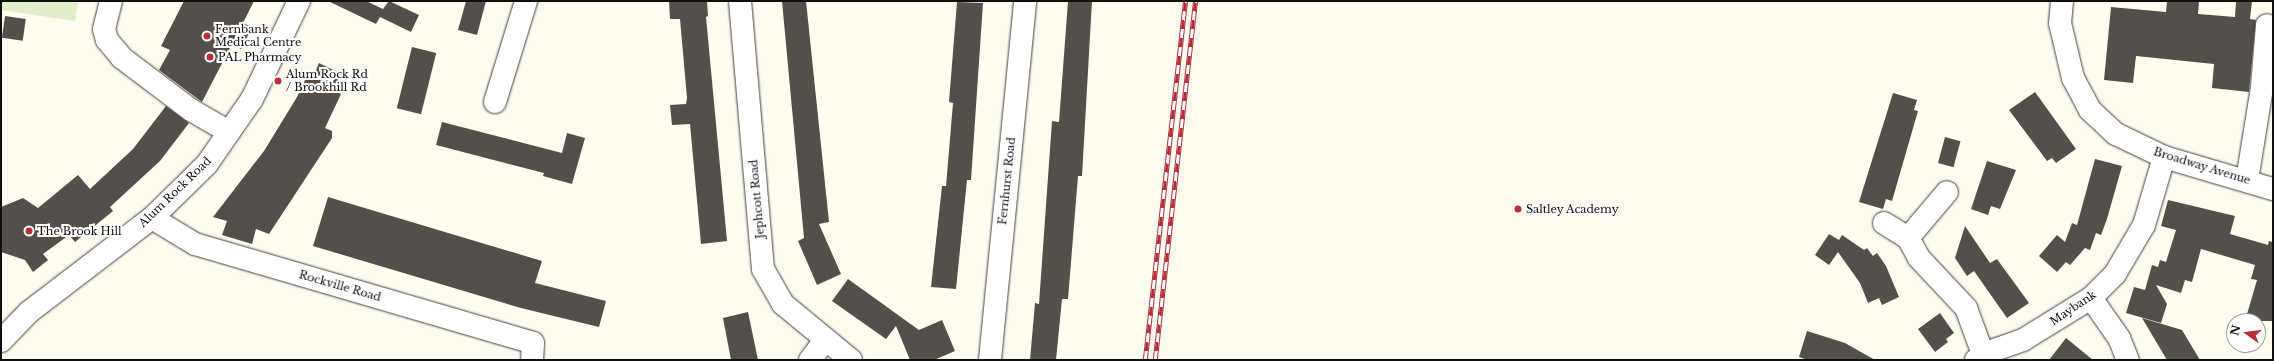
<!DOCTYPE html>
<html>
<head>
<meta charset="utf-8">
<style>
	body { margin:0 }
	#map { position:relative; width:2274px; height:361px; overflow:hidden; background:#fefbf0; font-family:"Libre Baskerville",serif }
	div>[style] { position:absolute }
	.pitch>* { inset:0; background:#e3edcd }
	.building>* { inset:0; background:#554f4b; transform-origin:0 0 }
	.roads { filter:drop-shadow(0 0 1px #414141) drop-shadow(0 0 1px #414141) }
	.minor>* { height:22px; margin:-11px; padding:0 11px; transform-origin:11px; border-radius:11px; background:#fff }
	.rail>* { height:4.5px; margin-top:-2.25px; transform-origin:0; background:repeating-linear-gradient(90deg,#fff 0 9px,#b2323b 0 18px); box-sizing:border-box; border-block:1px solid #b2323b }
	.dots>* { width:11px; height:11px; translate:-50% -50%; box-sizing:border-box; border:2px solid #fff; border-radius:50% }
	span { translate:-50% -50%; white-space:nowrap; text-align:center; line-height:1.15; -webkit-text-stroke:4px #fff; paint-order:stroke }
	.poi-label { font-size:11px; color:#0e0e0e }
	.left { translate:0 -50%; text-align:left }
	.street-label { font-size:11px; color:#0e0e0e }
	.frame { position:absolute; inset:0; border:2px solid #0e0e0e; pointer-events:none }
	.north { position:absolute; left:2226px; top:313px; width:40px; height:40px; box-sizing:border-box; background:#fff; border:1px solid #9f9f9f; border-radius:50%; rotate:284deg; font-size:11px; font-weight:700; line-height:16px; text-align:center; color:#0e0e0e }
	.north::after { content:''; display:block; margin:auto; width:14px; height:18px; background:#b2323b; clip-path:polygon(50% 0,100% 100%,50% 72%,0 100%) }
</style>
</head>
<body>
<div id="map">
	<div class="pitch">
		<div style="clip-path:polygon(1px 1px,78px 1px,75px 21px,1px 10px)"></div>
	</div>
	<div class="building">
		<div style="clip-path:polygon(184px 1px,254px 1px,243px 23px,252px 27px,241px 49px,232px 44px,202px 102px,159px 70px,170px 50px,161px 46px)"></div>
		<div style="clip-path:polygon(328px 1px,366px 1px,383px 9px,389px 1px,419px 15px,411px 32px,380px 17px,376px 24px)"></div>
		<div style="clip-path:polygon(466px 1px,486px 1px,477px 35px,458px 30px)"></div>
		<div style="clip-path:polygon(669px 1px,707px 1px,708px 16px,706px 17px,727px 241px,701px 244px,690px 124px,672px 125px,670px 105px,686px 104px,687px 98px,680px 19px,670px 19px)"></div>
		<div style="clip-path:polygon(782px 1px,806px 1px,829px 222px,819px 224px,841px 274px,817px 285px,798px 241px,804px 238px)"></div>
		<div style="clip-path:polygon(1068px 1px,1092px 1px,1082px 176px,1078px 176px,1068px 299px,1062px 299px,1056px 360px,1030px 360px,1035px 303px,1039px 304px,1052px 121px,1059px 122px)"></div>
		<div style="clip-path:polygon(2167px 1px,2199px 1px,2198px 14px,2235px 17px,2236px 1px,2252px 1px,2250px 19px,2256px 20px,2249px 92px,2212px 88px,2214px 64px,2136px 56px,2133px 83px,2104px 80px,2111px 7px,2166px 12px)"></div>
		<div style="clip-path:polygon(957px 2px,983px 3px,971px 180px,967px 180px,956px 289px,931px 287px,942px 186px,946px 186px,953px 103px,949px 102px)"></div>
		<div style="left:5px;top:16px;width:21px;height:22px;rotate:8deg"></div>
		<div style="left:412px;top:47px;width:25px;height:63px;rotate:14deg"></div>
		<div style="clip-path:polygon(319px 63px,341px 74px,333px 90px,341px 94px,325px 128px,332px 131px,332px 138px,269px 234px,256px 229px,252px 244px,222px 235px,227px 221px,213px 217px,264px 151px,297px 97px,309px 72px,314px 75px)"></div>
		<div style="clip-path:polygon(2035px 92px,2076px 149px,2056px 163px,2052px 158px,2047px 161px,2009px 110px)"></div>
		<div style="clip-path:polygon(1893px 93px,1917px 100px,1914px 110px,1918px 111px,1892px 201px,1886px 199px,1883px 209px,1859px 202px)"></div>
		<div style="clip-path:polygon(166px 106px,189px 123px,160px 161px,110px 207px,113px 211px,75px 242px,69px 235px,43px 254px,48px 260px,33px 272px,25px 260px,1px 252px,1px 207px,23px 198px,38px 208px,78px 175px,90px 189px,133px 149px)"></div>
		<div style="clip-path:polygon(442px 122px,562px 153px,567px 133px,585px 138px,572px 184px,543px 176px,544px 173px,436px 145px)"></div>
		<div style="left:1945px;top:137px;width:16px;height:27px;rotate:15deg"></div>
		<div style="clip-path:polygon(2095px 159px,2122px 166px,2107px 219px,2101px 235px,2096px 233px,2090px 250px,2085px 248px,2070px 265px,2066px 262px,2057px 272px,2039px 256px,2057px 235px,2065px 242px,2072px 223px,2077px 225px)"></div>
		<div style="clip-path:polygon(1987px 161px,2016px 170px,2000px 209px,1991px 206px,1988px 215px,1971px 209px)"></div>
		<div style="clip-path:polygon(328px 197px,542px 261px,535px 283px,606px 301px,599px 327px,521px 308px,313px 246px)"></div>
		<div style="clip-path:polygon(2168px 200px,2235px 216px,2230px 234px,2268px 245px,2269px 241px,2273px 242px,2273px 321px,2245px 321px,2257px 280px,2251px 279px,2255px 265px,2201px 249px,2192px 282px,2185px 280px,2181px 293px,2156px 285px,2167px 304px,2161px 323px,2126px 313px,2134px 287px,2145px 290px,2152px 265px,2158px 267px,2160px 260px,2166px 262px,2176px 230px,2161px 226px)"></div>
		<div style="clip-path:polygon(1965px 226px,1990px 263px,1997px 259px,2029px 303px,2007px 318px,1974px 271px,1967px 276px,1955px 258px)"></div>
		<div style="clip-path:polygon(1829px 234px,1839px 240px,1842px 235px,1864px 250px,1867px 248px,1873px 256px,1877px 253px,1886px 266px,1899px 297px,1882px 305px,1879px 298px,1868px 303px,1860px 283px,1838px 252px,1829px 265px,1815px 255px)"></div>
		<div style="clip-path:polygon(848px 279px,919px 330px,942px 320px,955px 351px,934px 360px,910px 360px,896px 326px,886px 339px,832px 301px)"></div>
		<div style="clip-path:polygon(748px 312px,758px 360px,731px 360px,723px 318px)"></div>
		<div style="clip-path:polygon(1940px 313px,1954px 333px,1946px 339px,1948px 342px,1935px 352px,1918px 329px)"></div>
		<div style="clip-path:polygon(2142px 318px,2182px 330px,2200px 360px,2167px 360px)"></div>
		<div style="clip-path:polygon(1807px 331px,1845px 343px,1875px 360px,1808px 360px,1799px 357px)"></div>
		<div style="clip-path:polygon(2066px 338px,2093px 360px,2049px 360px)"></div>
	</div>
	<div class="roads">
		<div class="minor">
			<div style="left:111px;top:1px;width:29px;rotate:104deg"></div>
			<div style="left:104px;top:29px;width:11px;rotate:75deg"></div>
			<div style="left:107px;top:40px;width:23px;rotate:50deg"></div>
			<div style="left:122px;top:58px;width:86px;rotate:37deg"></div>
			<div style="left:191px;top:110px;width:44px;rotate:30.1deg"></div>
			<div style="left:740px;top:1px;width:269px;rotate:85.1deg"></div>
			<div style="left:763px;top:269px;width:40px;rotate:60.3deg"></div>
			<div style="left:783px;top:304px;width:88px;rotate:39.5deg"></div>
			<div style="left:2062px;top:1px;width:22px;rotate:95deg"></div>
			<div style="left:2060px;top:23px;width:57px;rotate:76.7deg"></div>
			<div style="left:2073px;top:78px;width:36px;rotate:62deg"></div>
			<div style="left:2090px;top:110px;width:35px;rotate:43deg"></div>
			<div style="left:2116px;top:134px;width:53px;rotate:25.6deg"></div>
			<div style="left:2164px;top:157px;width:114px;rotate:16.4deg"></div>
			<div style="left:495px;top:102px;width:106px;rotate:-72.9deg"></div>
			<div style="left:2247px;top:180px;width:94px;rotate:-80.8deg"></div>
			<div style="left:2262px;top:87px;width:62px;rotate:-85.4deg"></div>
			<div style="left:152px;top:218px;width:50px;rotate:31.2deg"></div>
			<div style="left:195px;top:244px;width:352px;rotate:16.3deg"></div>
			<div style="left:533px;top:343px;width:17px;rotate:93deg"></div>
			<div style="left:1884px;top:223px;width:28px;rotate:32deg"></div>
			<div style="left:1908px;top:238px;width:23px;rotate:61deg"></div>
			<div style="left:1919px;top:258px;width:69px;rotate:46.8deg"></div>
			<div style="left:1966px;top:308px;width:49px;rotate:69.7deg"></div>
			<div style="left:1908px;top:238px;width:60px;rotate:-49.7deg"></div>
			<div style="left:2091px;top:298px;width:49px;rotate:55deg"></div>
			<div style="left:2119px;top:338px;width:24px;rotate:68deg"></div>
			<div style="left:1px;top:341px;width:40px;rotate:-46deg"></div>
			<div style="left:29px;top:312px;width:155px;rotate:-37.4deg"></div>
			<div style="left:152px;top:218px;width:77px;rotate:-44.5deg"></div>
			<div style="left:207px;top:164px;width:79px;rotate:-55.3deg"></div>
			<div style="left:252px;top:99px;width:109px;rotate:-64.4deg"></div>
			<div style="left:810px;top:360px;width:25px;rotate:-53deg"></div>
			<div style="left:990px;top:360px;width:361px;rotate:-84.4deg"></div>
			<div style="left:1976px;top:360px;width:9px;rotate:-41deg"></div>
			<div style="left:1983px;top:354px;width:42px;rotate:-19.3deg"></div>
			<div style="left:2023px;top:340px;width:80px;rotate:-31.7deg"></div>
			<div style="left:2091px;top:298px;width:34px;rotate:-45deg"></div>
			<div style="left:2115px;top:274px;width:57px;rotate:-59.4deg"></div>
			<div style="left:2144px;top:225px;width:71px;rotate:-73.6deg"></div>
		</div>
	</div>
	<div class="rail">
		<div style="left:1145px;top:360px;width:361px;rotate:-83.6deg"></div>
		<div style="left:1155px;top:360px;width:361px;rotate:-83.6deg"></div>
	</div>
	<div class="dots">
		<div style="left:207px;top:36px;background:#b2323b"></div>
		<div style="left:210px;top:57px;background:#b2323b"></div>
		<div style="left:278px;top:81px;background:#b2323b"></div>
		<div style="left:1518px;top:209px;background:#b2323b"></div>
		<div style="left:29px;top:231px;background:#b2323b"></div>
	</div>
	<div class="poi-label">
		<span class="left" style="left:215px;top:36px">Fernbank<br>Medical Centre</span>
		<span class="left" style="left:218px;top:57px">PAL Pharmacy</span>
		<span class="left" style="left:286px;top:81px">Alum Rock Rd<br>/ Brookhill Rd</span>
		<span class="left" style="left:1526px;top:209px">Saltley Academy</span>
		<span class="left" style="left:37px;top:231px">The Brook Hill</span>
	</div>
	<div class="street-label">
		<span style="left:2202px;top:166px;rotate:17deg">Broadway Avenue</span>
		<span style="left:1007px;top:181px;rotate:-84deg">Fernhurst Road</span>
		<span style="left:175px;top:192px;rotate:-44deg">Alum Rock Road</span>
		<span style="left:757px;top:199px;rotate:-95deg">Jephcott Road</span>
		<span style="left:340px;top:286px;rotate:16deg">Rockville Road</span>
		<span style="left:2073px;top:308px;rotate:-34deg">Maybank</span>
	</div>
	<div class="frame"></div>
	<div class="north">N</div>
</div>
</body>
</html>
